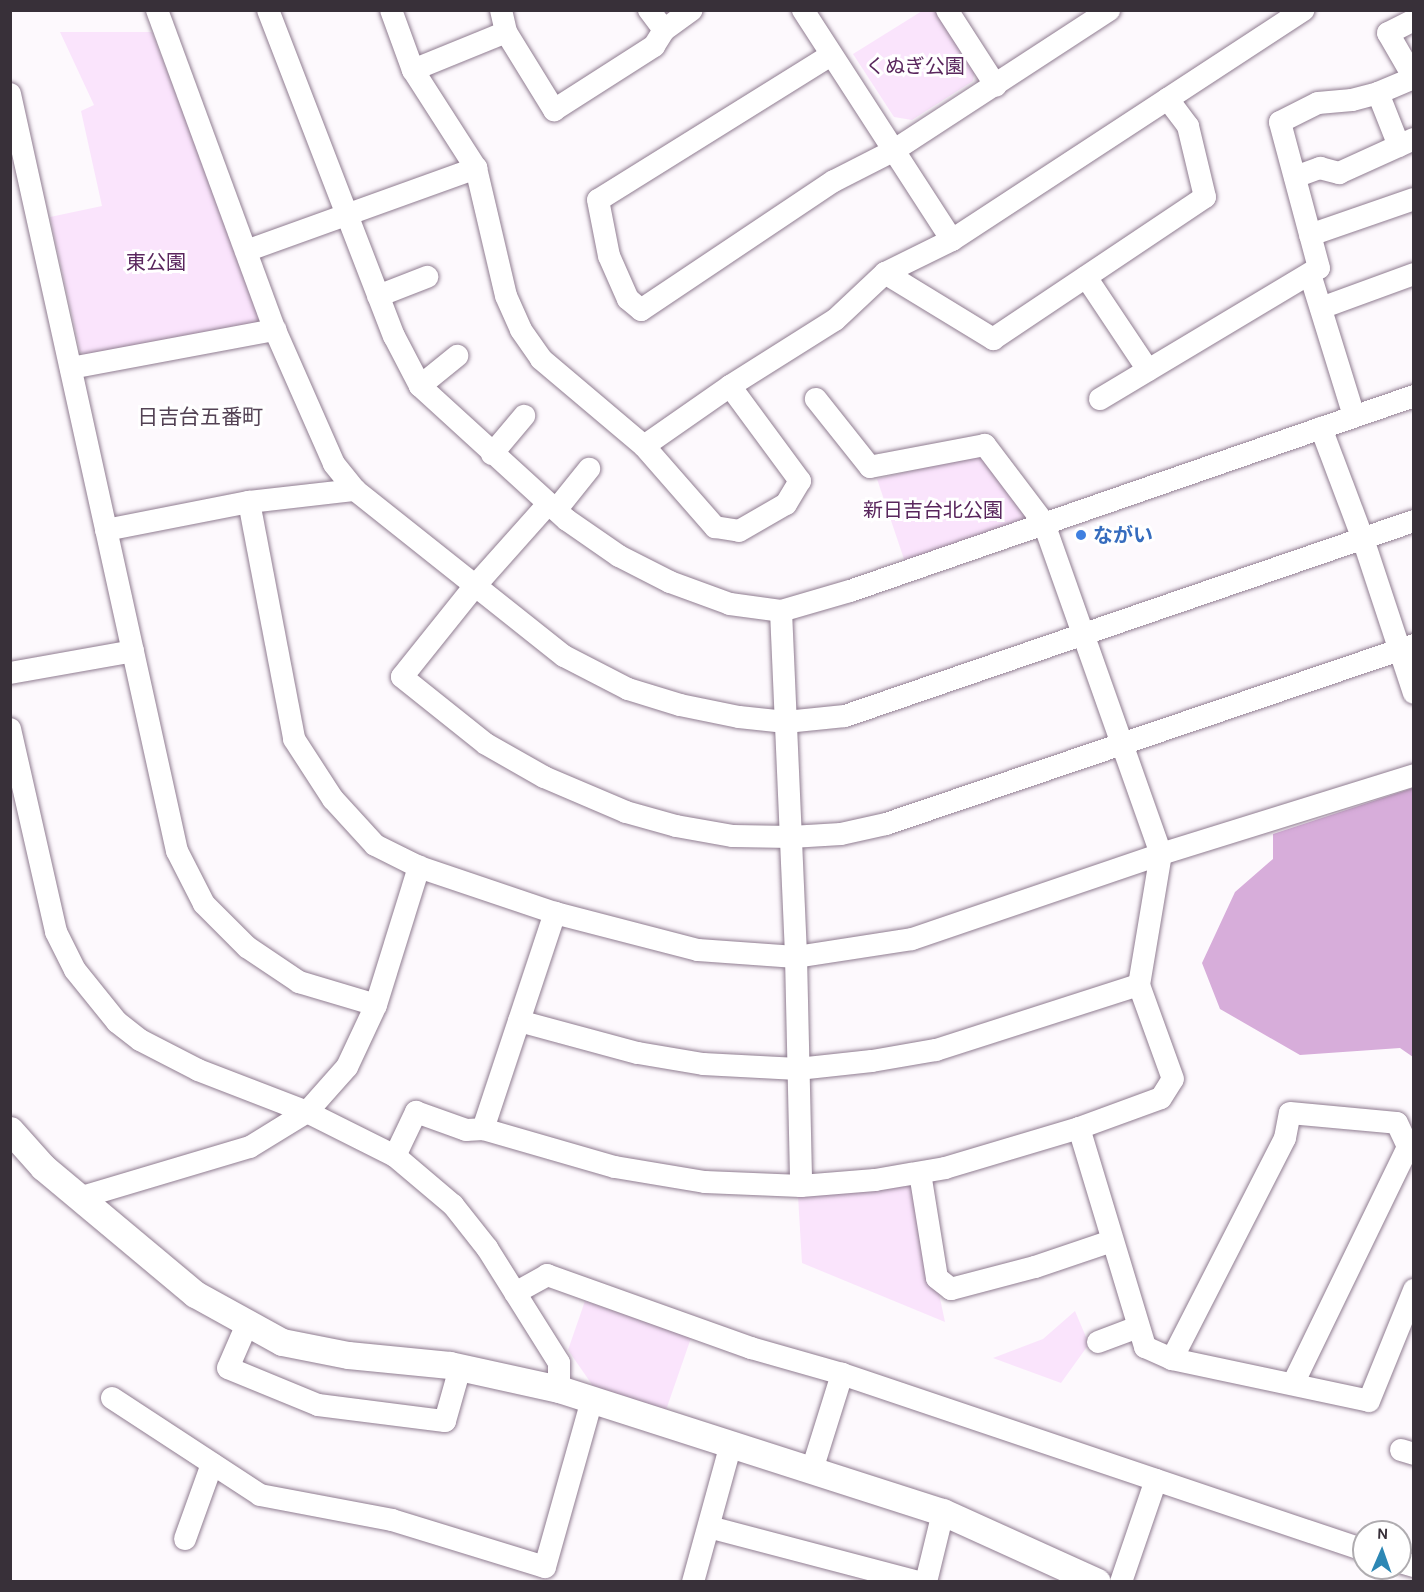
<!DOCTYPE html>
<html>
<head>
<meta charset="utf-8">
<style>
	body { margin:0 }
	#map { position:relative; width:1424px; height:1592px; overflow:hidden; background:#fdf9fd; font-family:Karla,"Noto Sans JP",sans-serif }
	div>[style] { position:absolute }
	.green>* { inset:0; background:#fae4fc }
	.forest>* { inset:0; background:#d7adda }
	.roads { filter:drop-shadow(0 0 2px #907d91) drop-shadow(0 0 2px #907d91) }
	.minor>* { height:22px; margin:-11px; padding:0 11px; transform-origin:11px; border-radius:11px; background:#fff }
	.tertiary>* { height:27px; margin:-13.5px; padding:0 13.5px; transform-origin:13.5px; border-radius:13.5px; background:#fff }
	.dots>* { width:16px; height:16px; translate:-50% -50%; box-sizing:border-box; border:3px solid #fff; border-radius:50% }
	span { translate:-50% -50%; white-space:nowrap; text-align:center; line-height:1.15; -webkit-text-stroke:6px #fff; paint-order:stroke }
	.park-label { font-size:20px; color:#59265d }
	.shop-label { font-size:20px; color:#366cbe; font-weight:700 }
	.left { translate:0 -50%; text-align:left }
	.neighbourhood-label { font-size:21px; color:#534254 }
	.frame { position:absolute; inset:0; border:12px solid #383039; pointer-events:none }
	.north { position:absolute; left:1352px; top:1520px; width:60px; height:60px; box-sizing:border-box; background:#fff; border:2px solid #afacb0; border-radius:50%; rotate:2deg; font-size:16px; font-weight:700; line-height:24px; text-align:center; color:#383039 }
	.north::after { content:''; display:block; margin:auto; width:21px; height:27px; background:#2d87b4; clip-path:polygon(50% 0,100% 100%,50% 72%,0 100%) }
</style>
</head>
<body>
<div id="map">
	<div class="green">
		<div style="clip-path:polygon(922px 11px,935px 11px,975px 68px,973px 81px,912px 120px,894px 117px,853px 54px)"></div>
		<div style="clip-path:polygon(60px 32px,152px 32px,261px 315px,257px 323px,87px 357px,80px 351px,50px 217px,102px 206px,81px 111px,94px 105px)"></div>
		<div style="clip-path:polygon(983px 454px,1029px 514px,1027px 522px,906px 565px,877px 479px)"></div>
		<div style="clip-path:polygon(906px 1184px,917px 1190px,945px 1322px,802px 1263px,798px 1196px)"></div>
		<div style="clip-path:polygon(585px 1301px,691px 1338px,666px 1410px,593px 1386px,568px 1350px)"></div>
		<div style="clip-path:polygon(1075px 1311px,1089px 1344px,1061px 1383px,993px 1358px,1043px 1339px)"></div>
	</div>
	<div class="forest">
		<div style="clip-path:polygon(1413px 788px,1413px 1057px,1400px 1048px,1300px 1055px,1220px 1009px,1202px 963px,1235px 892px,1273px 859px,1273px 834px)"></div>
	</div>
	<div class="roads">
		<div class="minor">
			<div style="left:157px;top:10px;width:341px;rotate:69.8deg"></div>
			<div style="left:275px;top:330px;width:146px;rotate:66.2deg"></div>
			<div style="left:334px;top:464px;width:33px;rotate:51deg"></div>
			<div style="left:355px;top:490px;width:267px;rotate:38.5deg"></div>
			<div style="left:564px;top:656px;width:72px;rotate:27.3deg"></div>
			<div style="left:628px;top:689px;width:54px;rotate:17.1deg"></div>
			<div style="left:680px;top:705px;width:60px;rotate:11.5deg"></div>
			<div style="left:739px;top:717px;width:47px;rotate:6.1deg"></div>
			<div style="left:786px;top:722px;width:59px;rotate:-5.8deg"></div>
			<div style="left:845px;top:716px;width:601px;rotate:-18.92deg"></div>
			<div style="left:268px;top:10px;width:350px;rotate:68.9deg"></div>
			<div style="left:394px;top:336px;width:56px;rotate:62.5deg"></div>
			<div style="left:420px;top:386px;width:199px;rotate:42.4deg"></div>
			<div style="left:567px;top:520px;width:63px;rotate:34.7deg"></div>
			<div style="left:619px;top:556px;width:57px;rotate:27deg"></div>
			<div style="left:670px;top:582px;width:64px;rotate:20.1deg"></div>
			<div style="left:730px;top:604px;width:51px;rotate:7.8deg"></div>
			<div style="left:781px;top:611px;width:72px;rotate:-16.2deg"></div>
			<div style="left:850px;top:591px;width:597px;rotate:-19.07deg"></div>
			<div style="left:391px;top:10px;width:64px;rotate:69.9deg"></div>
			<div style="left:413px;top:70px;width:117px;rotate:57.3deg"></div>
			<div style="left:476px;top:168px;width:131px;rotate:76.8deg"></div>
			<div style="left:506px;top:296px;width:37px;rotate:66deg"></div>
			<div style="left:521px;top:330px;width:35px;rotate:55deg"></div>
			<div style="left:541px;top:359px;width:135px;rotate:40.2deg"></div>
			<div style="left:644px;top:446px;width:108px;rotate:48.8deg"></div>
			<div style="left:715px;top:527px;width:24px;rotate:9deg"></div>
			<div style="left:739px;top:531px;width:54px;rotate:-29.9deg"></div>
			<div style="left:786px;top:504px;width:27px;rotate:-59deg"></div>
			<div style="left:800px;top:481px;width:118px;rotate:-126.4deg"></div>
			<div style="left:501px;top:10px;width:23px;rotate:77deg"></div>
			<div style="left:506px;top:32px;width:92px;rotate:58.4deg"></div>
			<div style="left:554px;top:110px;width:119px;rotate:-32.6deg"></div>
			<div style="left:654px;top:46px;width:19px;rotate:-58deg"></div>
			<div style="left:664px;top:30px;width:34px;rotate:-36deg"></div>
			<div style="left:649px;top:10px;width:25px;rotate:53deg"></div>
			<div style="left:803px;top:10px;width:274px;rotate:57.1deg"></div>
			<div style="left:947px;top:10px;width:90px;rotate:57.2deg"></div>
			<div style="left:1414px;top:20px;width:29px;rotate:153deg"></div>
			<div style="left:1388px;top:33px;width:52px;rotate:60deg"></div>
			<div style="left:831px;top:55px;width:274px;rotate:148.1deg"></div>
			<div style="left:598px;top:200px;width:57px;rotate:78.9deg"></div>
			<div style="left:609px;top:256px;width:47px;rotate:66.2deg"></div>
			<div style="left:628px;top:299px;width:17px;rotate:40deg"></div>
			<div style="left:641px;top:310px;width:232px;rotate:-33.8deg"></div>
			<div style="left:834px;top:181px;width:66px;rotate:-27deg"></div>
			<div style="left:893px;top:151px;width:258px;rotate:-33.1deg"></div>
			<div style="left:413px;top:70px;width:100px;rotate:-22.2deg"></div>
			<div style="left:1378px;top:93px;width:57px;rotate:68.4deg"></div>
			<div style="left:10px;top:94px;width:775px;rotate:77.56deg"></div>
			<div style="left:177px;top:851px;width:59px;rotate:63deg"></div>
			<div style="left:204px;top:904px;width:61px;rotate:45deg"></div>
			<div style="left:247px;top:947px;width:63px;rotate:33.9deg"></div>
			<div style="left:299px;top:982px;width:80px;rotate:16.6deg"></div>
			<div style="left:1295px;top:177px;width:27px;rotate:-20deg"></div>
			<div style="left:1320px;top:168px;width:20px;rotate:15deg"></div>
			<div style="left:1339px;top:173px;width:82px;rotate:-24.4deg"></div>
			<div style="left:1310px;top:235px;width:110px;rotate:-19.1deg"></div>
			<div style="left:246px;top:251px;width:245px;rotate:-19.8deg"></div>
			<div style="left:885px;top:273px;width:127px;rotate:31.4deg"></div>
			<div style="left:993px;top:339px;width:255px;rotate:-33.8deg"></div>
			<div style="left:1205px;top:197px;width:73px;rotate:-103.5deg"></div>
			<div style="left:1188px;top:126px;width:34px;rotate:-127deg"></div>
			<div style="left:1310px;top:274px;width:149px;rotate:72.8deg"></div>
			<div style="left:1086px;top:277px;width:112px;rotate:56.3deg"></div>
			<div style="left:378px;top:296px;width:53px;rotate:-21.2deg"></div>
			<div style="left:1321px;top:308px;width:99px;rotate:-20.1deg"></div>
			<div style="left:71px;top:368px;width:208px;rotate:-10.6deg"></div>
			<div style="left:420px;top:386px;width:48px;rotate:-39deg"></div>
			<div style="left:1100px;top:399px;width:255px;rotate:-30.9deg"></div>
			<div style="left:1319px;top:268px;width:151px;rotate:-105deg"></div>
			<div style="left:1280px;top:122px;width:42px;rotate:-26.6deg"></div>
			<div style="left:1318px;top:103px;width:34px;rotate:-5deg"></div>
			<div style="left:1352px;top:100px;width:27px;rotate:-15deg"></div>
			<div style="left:1378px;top:93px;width:39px;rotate:-23deg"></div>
			<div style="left:1321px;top:428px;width:119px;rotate:69.3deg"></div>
			<div style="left:1363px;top:539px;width:162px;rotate:71.7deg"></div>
			<div style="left:644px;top:446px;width:105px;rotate:-34.9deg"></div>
			<div style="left:730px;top:386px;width:124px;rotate:-32.2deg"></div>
			<div style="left:835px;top:320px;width:69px;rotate:-43.2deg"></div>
			<div style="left:885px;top:273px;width:75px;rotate:-26.2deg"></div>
			<div style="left:952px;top:240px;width:420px;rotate:-33.2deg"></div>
			<div style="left:492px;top:454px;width:50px;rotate:-49.9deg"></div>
			<div style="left:249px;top:502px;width:241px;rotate:79.2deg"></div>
			<div style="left:294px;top:739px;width:72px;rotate:57deg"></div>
			<div style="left:333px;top:799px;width:62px;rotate:47.6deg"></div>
			<div style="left:375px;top:845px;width:49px;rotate:26.6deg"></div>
			<div style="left:419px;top:867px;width:144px;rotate:18.7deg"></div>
			<div style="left:555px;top:913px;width:148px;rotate:14.5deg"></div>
			<div style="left:698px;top:950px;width:98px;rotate:4.1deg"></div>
			<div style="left:796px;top:957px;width:117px;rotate:-8.8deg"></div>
			<div style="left:912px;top:939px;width:263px;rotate:-18.8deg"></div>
			<div style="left:1161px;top:854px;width:265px;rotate:-17.3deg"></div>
			<div style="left:548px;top:504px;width:111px;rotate:131.7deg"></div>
			<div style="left:474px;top:587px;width:115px;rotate:128.7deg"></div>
			<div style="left:402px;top:677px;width:107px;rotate:38.6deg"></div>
			<div style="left:486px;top:744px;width:67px;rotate:29.6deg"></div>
			<div style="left:544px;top:777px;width:89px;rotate:23.1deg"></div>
			<div style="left:626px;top:812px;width:52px;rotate:15.6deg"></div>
			<div style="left:676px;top:826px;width:58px;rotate:10deg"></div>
			<div style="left:733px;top:836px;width:58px;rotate:1deg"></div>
			<div style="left:791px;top:837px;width:50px;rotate:-3.4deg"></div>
			<div style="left:841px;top:834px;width:46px;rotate:-12.5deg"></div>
			<div style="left:886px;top:824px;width:558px;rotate:-18.73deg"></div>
			<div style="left:556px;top:510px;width:53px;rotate:-51.2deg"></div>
			<div style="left:106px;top:530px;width:146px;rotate:-11.1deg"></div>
			<div style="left:249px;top:502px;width:107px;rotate:-6.5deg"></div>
			<div style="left:781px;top:611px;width:346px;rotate:87.5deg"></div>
			<div style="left:796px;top:957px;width:229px;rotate:88.7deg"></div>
			<div style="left:10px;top:673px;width:125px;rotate:-10.1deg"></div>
			<div style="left:10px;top:729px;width:208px;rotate:77.2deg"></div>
			<div style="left:56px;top:932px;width:42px;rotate:63.4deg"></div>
			<div style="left:75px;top:970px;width:67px;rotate:51.1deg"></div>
			<div style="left:117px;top:1022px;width:29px;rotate:38deg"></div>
			<div style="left:140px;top:1040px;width:65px;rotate:27.3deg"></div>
			<div style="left:198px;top:1070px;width:117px;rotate:21.1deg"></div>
			<div style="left:307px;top:1112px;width:98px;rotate:26.6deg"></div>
			<div style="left:395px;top:1156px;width:76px;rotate:40.2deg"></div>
			<div style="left:453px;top:1205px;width:55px;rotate:51.7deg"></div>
			<div style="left:487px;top:1248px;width:136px;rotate:57.9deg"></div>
			<div style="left:559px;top:1363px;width:26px;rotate:90deg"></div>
			<div style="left:519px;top:1021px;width:123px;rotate:15.1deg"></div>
			<div style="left:638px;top:1053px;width:66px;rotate:9.6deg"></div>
			<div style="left:703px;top:1064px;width:95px;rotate:3deg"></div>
			<div style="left:798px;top:1069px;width:74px;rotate:-6.2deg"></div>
			<div style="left:872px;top:1061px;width:65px;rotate:-9.8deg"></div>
			<div style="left:936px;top:1050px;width:213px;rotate:-17.8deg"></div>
			<div style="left:1079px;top:1128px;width:229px;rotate:73.2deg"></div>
			<div style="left:1145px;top:1347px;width:30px;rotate:24deg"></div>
			<div style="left:1172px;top:1359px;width:201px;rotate:12deg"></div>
			<div style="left:1369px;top:1401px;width:120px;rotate:-67.9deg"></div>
			<div style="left:483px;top:1129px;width:228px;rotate:-71.6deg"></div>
			<div style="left:395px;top:1156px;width:49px;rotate:-64.5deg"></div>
			<div style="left:416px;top:1112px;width:53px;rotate:19.8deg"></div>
			<div style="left:466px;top:1130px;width:17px;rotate:-3deg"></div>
			<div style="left:483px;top:1129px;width:137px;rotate:16.1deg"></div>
			<div style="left:615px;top:1167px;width:91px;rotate:9.5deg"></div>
			<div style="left:705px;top:1182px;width:96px;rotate:2.4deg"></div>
			<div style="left:801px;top:1186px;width:74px;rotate:-4.6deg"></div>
			<div style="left:875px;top:1180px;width:71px;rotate:-9.7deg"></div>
			<div style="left:945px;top:1168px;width:140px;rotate:-16.6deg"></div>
			<div style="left:1079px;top:1128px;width:87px;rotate:-20.1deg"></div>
			<div style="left:1161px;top:1098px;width:22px;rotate:-58deg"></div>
			<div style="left:1173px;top:1079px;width:100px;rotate:-109.9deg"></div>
			<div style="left:1139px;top:985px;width:133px;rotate:-80.5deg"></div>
			<div style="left:1161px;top:854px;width:351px;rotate:-109.5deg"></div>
			<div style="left:1044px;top:523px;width:98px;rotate:-127.1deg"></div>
			<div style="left:985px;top:445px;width:117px;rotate:169.2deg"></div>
			<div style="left:870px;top:467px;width:87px;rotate:-128.5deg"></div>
			<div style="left:920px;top:1173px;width:106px;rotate:80.8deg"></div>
			<div style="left:937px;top:1278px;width:18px;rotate:38deg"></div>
			<div style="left:951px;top:1289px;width:87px;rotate:-14.7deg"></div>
			<div style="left:1035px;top:1267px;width:81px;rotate:-18.7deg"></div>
			<div style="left:82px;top:1197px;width:175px;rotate:-16.6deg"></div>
			<div style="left:250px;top:1147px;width:67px;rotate:-31.6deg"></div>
			<div style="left:307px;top:1112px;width:60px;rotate:-48.4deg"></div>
			<div style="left:347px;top:1067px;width:68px;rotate:-64.9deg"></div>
			<div style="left:376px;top:1005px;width:145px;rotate:-72.7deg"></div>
			<div style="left:515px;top:1293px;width:37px;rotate:-29deg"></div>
			<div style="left:547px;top:1275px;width:217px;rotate:19.7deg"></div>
			<div style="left:751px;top:1348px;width:95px;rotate:15.9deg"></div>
			<div style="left:842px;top:1374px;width:551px;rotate:18.63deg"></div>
			<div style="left:248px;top:1322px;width:50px;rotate:113.5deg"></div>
			<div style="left:228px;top:1368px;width:97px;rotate:22.3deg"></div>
			<div style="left:318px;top:1405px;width:128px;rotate:7.2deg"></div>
			<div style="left:445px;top:1421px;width:55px;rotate:-74.2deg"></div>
			<div style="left:1098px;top:1342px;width:43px;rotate:-20.6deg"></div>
			<div style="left:1172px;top:1359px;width:248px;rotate:-62.9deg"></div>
			<div style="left:1285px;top:1138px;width:25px;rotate:-79deg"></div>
			<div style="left:1290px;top:1113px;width:107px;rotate:5.3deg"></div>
			<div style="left:1397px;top:1123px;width:26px;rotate:65deg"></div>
			<div style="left:1408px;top:1147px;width:263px;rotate:115.9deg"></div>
			<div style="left:112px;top:1398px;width:177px;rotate:33.2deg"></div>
			<div style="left:260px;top:1495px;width:134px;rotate:10.7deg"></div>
			<div style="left:392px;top:1520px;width:160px;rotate:17.1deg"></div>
			<div style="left:545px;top:1567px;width:173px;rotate:-74.3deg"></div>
			<div style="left:1401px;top:1450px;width:14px;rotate:17deg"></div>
			<div style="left:812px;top:1470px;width:101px;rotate:-72.6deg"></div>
			<div style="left:709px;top:1527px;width:216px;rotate:14.7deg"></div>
			<div style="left:185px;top:1539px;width:80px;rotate:-70.2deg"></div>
			<div style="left:1400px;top:1562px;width:15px;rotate:16deg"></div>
			<div style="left:693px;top:1582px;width:143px;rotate:-74.6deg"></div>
			<div style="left:926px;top:1582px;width:72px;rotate:-76.3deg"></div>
			<div style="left:1121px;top:1582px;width:108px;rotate:-71.1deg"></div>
		</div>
		<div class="tertiary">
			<div style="left:10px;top:1130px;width:50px;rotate:48.3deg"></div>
			<div style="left:43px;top:1167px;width:198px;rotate:39.9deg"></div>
			<div style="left:195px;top:1294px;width:99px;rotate:28.9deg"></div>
			<div style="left:282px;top:1342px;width:67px;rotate:11.1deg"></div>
			<div style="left:348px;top:1355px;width:102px;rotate:5.6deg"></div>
			<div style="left:450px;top:1365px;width:112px;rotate:12.4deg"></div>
			<div style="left:559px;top:1389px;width:403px;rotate:17.8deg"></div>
			<div style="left:943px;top:1512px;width:169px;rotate:24.4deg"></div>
		</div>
	</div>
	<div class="dots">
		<div style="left:1081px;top:535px;background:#3f7fe0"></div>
	</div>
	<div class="park-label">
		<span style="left:915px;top:66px">くぬぎ公園</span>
		<span style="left:156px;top:262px">東公園</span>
		<span style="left:933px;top:510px">新日吉台北公園</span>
	</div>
	<div class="shop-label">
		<span class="left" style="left:1093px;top:535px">ながい</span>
	</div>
	<div class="neighbourhood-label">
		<span style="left:200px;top:417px">日吉台五番町</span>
	</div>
	<div class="frame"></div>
	<div class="north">N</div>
</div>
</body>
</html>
